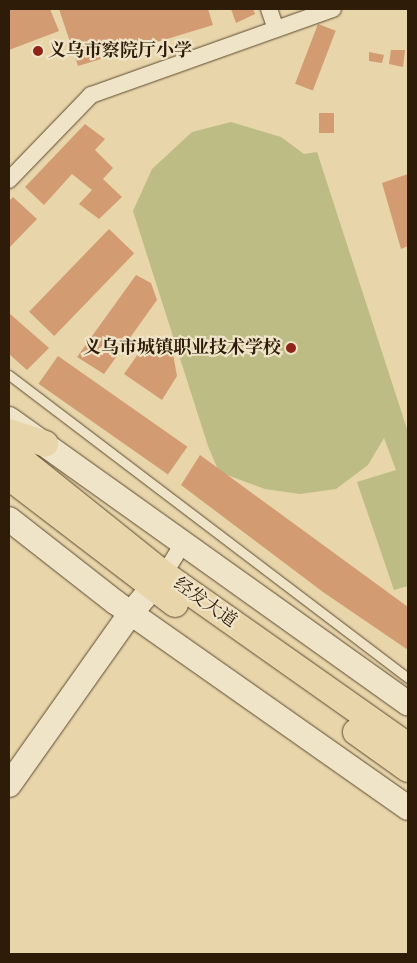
<!DOCTYPE html>
<html>
<head>
<meta charset="utf-8">
<style>
	body { margin:0 }
	#map { position:relative; width:417px; height:963px; overflow:hidden; background:#e8d5aa; font-family:"Libre Bodoni","Noto Serif SC",serif }
	div>[style] { position:absolute }
	.green>* { inset:0; background:#bcbc84 }
	.building>* { inset:0; background:#d39b72; transform-origin:0 0 }
	.roads { filter:drop-shadow(0 0 1px #5c4a30) drop-shadow(0 0 1px #5c4a30) }
	.lane>* { height:9px; margin:-4.5px; padding:0 4.5px; transform-origin:4.5px; border-radius:4.5px; background:#f0e4c8 }
	.street>* { height:16px; margin:-8px; padding:0 8px; transform-origin:8px; border-radius:8px; background:#f0e4c8 }
	.secondary>* { height:24px; margin:-12px; padding:0 12px; transform-origin:12px; border-radius:12px; background:#f0e4c8 }
	.primary>* { height:26px; margin:-13px; padding:0 13px; transform-origin:13px; border-radius:13px; background:#e8d5aa }
	.dots>* { width:14px; height:14px; translate:-50% -50%; box-sizing:border-box; border:2px solid #f0e4c8; border-radius:50% }
	span { translate:-50% -50%; white-space:nowrap; text-align:center; line-height:1.15; -webkit-text-stroke:4.5px #f0e4c8; paint-order:stroke }
	.poi-label { font-size:18px; color:#2e1c08; font-weight:700 }
	.left { translate:0 -50%; text-align:left }
	.right { translate:-100% -50%; text-align:right }
	.street-label { font-size:18px; color:#2e1c08 }
	.frame { position:absolute; inset:0; border:10px solid #2e1c08; pointer-events:none }
</style>
</head>
<body>
<div id="map">
	<div class="green">
		<div style="clip-path:polygon(231px 122px,281px 137px,304px 154px,317px 152px,408px 432px,408px 586px,394px 590px,357px 482px,396px 470px,384px 438px,368px 465px,336px 489px,300px 494px,265px 489px,219px 472px,208px 446px,133px 211px,152px 169px,192px 132px)"></div>
	</div>
	<div class="building">
		<div style="clip-path:polygon(9px 9px,50px 9px,59px 31px,9px 50px)"></div>
		<div style="clip-path:polygon(59px 9px,208px 9px,213px 25px,78px 66px)"></div>
		<div style="clip-path:polygon(231px 9px,253px 9px,255px 14px,236px 23px)"></div>
		<div style="left:318px;top:24px;width:19px;height:64px;rotate:21deg"></div>
		<div style="clip-path:polygon(391px 50px,405px 50px,403px 67px,389px 64px)"></div>
		<div style="clip-path:polygon(369px 52px,384px 55px,382px 63px,369px 61px)"></div>
		<div style="left:319px;top:113px;width:15px;height:20px"></div>
		<div style="clip-path:polygon(85px 124px,105px 139px,95px 150px,113px 168px,103px 179px,122px 197px,99px 219px,79px 204px,92px 190px,72px 174px,44px 205px,25px 187px)"></div>
		<div style="clip-path:polygon(408px 174px,408px 246px,401px 249px,382px 183px)"></div>
		<div style="clip-path:polygon(13px 197px,37px 219px,9px 248px,9px 201px)"></div>
		<div style="left:109px;top:229px;width:35px;height:115px;rotate:44deg"></div>
		<div style="clip-path:polygon(136px 275px,151px 283px,157px 300px,104px 374px,77px 357px)"></div>
		<div style="clip-path:polygon(9px 313px,49px 348px,27px 370px,9px 354px)"></div>
		<div style="clip-path:polygon(150px 337px,173px 354px,177px 376px,162px 400px,124px 374px)"></div>
		<div style="left:58px;top:356px;width:158px;height:34px;rotate:35deg"></div>
		<div style="clip-path:polygon(200px 455px,408px 607px,408px 650px,323px 592px,181px 485px)"></div>
	</div>
	<div class="roads">
		<div class="lane">
			<div style="left:9px;top:375px;width:501px;rotate:37.21deg"></div>
		</div>
		<div class="street">
			<div style="left:269px;top:9px;width:21px;rotate:71deg"></div>
			<div style="left:9px;top:180px;width:118px;rotate:-46deg"></div>
			<div style="left:91px;top:95px;width:257px;rotate:-19.6deg"></div>
			<div style="left:164px;top:574px;width:36px;rotate:-58deg"></div>
		</div>
		<div class="secondary">
			<div style="left:9px;top:419px;width:490px;rotate:35.5deg"></div>
			<div style="left:9px;top:519px;width:135px;rotate:38.1deg"></div>
			<div style="left:115px;top:602px;width:358px;rotate:35.1deg"></div>
			<div style="left:9px;top:785px;width:211px;rotate:-54.7deg"></div>
			<div style="left:131px;top:613px;width:51px;rotate:-49.8deg"></div>
		</div>
		<div class="primary">
			<div style="left:9px;top:432px;width:38px;rotate:18deg"></div>
			<div style="left:9px;top:450px;width:198px;rotate:38.7deg"></div>
			<div style="left:164px;top:574px;width:299px;rotate:35.2deg"></div>
			<div style="left:9px;top:477px;width:209px;rotate:37.4deg"></div>
			<div style="left:356px;top:732px;width:64px;rotate:35.4deg"></div>
		</div>
	</div>
	<div class="dots">
		<div style="left:38px;top:51px;background:#8f2418"></div>
		<div style="left:291px;top:348px;background:#8f2418"></div>
	</div>
	<div class="poi-label">
		<span class="left" style="left:48px;top:51px">义乌市察院厅小学</span>
		<span class="right" style="left:281px;top:348px">义乌市城镇职业技术学校</span>
	</div>
	<div class="street-label">
		<span style="left:205px;top:603px;rotate:35deg">经发大道</span>
	</div>
	<div class="frame"></div>
</div>
</body>
</html>
